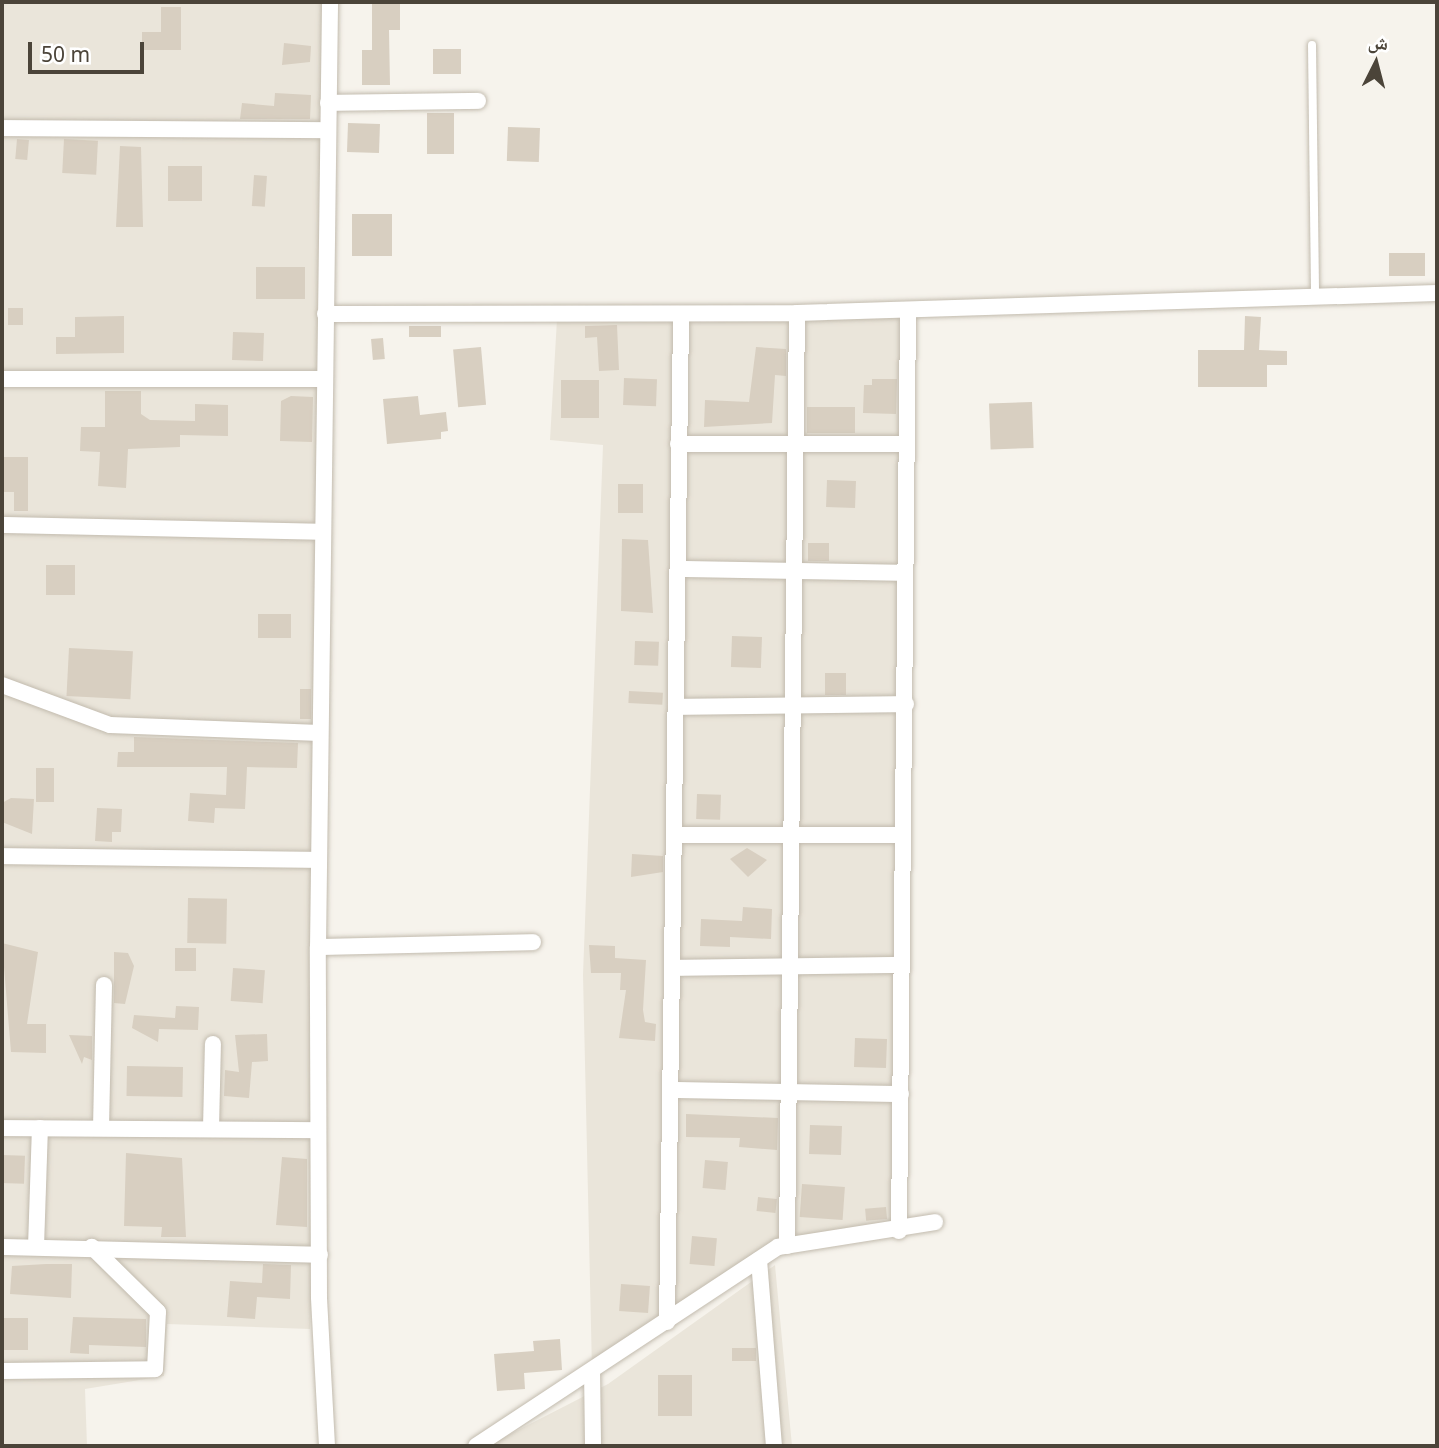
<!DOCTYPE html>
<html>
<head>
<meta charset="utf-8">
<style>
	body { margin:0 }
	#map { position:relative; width:1439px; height:1448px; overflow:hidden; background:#f6f3ec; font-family:"Noto Sans","Noto Naskh Arabic",sans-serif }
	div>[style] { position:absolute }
	.residential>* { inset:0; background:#eae5da }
	.building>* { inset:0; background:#d8cfc1; transform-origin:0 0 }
	.roads { filter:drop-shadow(0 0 2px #c2bbae) drop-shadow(0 0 2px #c2bbae) }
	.lane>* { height:8px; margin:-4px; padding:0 4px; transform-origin:4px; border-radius:4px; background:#fff }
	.street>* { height:16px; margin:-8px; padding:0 8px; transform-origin:8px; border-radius:8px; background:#fff }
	span { translate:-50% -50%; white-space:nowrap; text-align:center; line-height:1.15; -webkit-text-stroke:5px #fff; paint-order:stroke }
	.frame { position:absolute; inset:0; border:4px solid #4b4439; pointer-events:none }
	.north { position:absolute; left:1341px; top:28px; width:70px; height:70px; -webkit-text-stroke:5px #fff; paint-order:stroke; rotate:6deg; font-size:19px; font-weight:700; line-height:28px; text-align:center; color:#4b4439 }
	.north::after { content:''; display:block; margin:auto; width:24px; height:32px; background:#4b4439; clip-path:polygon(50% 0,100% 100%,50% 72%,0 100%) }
	.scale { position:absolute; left:28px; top:42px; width:116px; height:32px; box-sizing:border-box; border:4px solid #4b4439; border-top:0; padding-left:9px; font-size:21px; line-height:24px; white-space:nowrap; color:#4b4439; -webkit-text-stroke:5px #fff; paint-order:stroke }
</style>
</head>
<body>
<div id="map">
	<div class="residential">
		<div style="clip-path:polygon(2px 2px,323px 2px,318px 1130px,310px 1329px,167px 1324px,164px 1376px,85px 1389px,87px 1446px,2px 1446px)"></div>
		<div style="clip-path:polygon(908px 311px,899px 1231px,778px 1247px,592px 1370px,583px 975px,603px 445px,550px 440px,557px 319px)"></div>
		<div style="clip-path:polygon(775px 1265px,792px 1446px,487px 1446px,608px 1384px)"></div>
	</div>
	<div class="building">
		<div style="clip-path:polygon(372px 2px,400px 2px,400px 30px,389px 30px,390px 85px,362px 85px,362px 50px,372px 50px)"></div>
		<div style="clip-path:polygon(161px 7px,181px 7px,181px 50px,142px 50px,142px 32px,161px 32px)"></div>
		<div style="clip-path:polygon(284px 43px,311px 46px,310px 62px,282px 65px)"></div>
		<div style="left:433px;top:49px;width:28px;height:25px"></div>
		<div style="clip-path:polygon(275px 93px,311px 95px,310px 119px,240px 119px,242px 103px,274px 106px)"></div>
		<div style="left:427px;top:113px;width:27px;height:41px"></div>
		<div style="left:348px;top:123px;width:32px;height:29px;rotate:2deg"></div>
		<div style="left:508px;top:127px;width:32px;height:34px;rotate:2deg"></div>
		<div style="left:17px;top:139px;width:12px;height:20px;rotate:5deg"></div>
		<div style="left:64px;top:139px;width:34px;height:34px;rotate:3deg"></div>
		<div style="clip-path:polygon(120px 146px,141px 147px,143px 227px,116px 227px)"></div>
		<div style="left:168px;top:166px;width:34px;height:35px"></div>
		<div style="left:254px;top:175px;width:13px;height:31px;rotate:4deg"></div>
		<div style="left:352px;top:214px;width:40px;height:42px"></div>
		<div style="left:1389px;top:253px;width:36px;height:23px"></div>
		<div style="left:256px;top:267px;width:49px;height:32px"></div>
		<div style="left:8px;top:308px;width:15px;height:17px"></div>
		<div style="clip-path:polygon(124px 316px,124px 353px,56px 354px,56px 337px,75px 337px,75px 317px)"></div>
		<div style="clip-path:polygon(1245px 316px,1261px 317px,1259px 350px,1287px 351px,1287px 365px,1267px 365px,1267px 387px,1198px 387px,1198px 350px,1244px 350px)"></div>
		<div style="clip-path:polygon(617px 325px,619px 370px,599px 371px,597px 337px,585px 338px,585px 326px)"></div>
		<div style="left:409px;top:326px;width:32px;height:11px"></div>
		<div style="left:233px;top:332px;width:31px;height:28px;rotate:2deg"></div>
		<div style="left:383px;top:338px;width:21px;height:12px;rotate:85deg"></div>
		<div style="left:481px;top:347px;width:58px;height:28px;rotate:85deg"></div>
		<div style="clip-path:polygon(756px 347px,786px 349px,786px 376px,775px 375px,772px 423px,704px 427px,705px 400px,749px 402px)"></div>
		<div style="left:624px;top:378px;width:33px;height:27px;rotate:2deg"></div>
		<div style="clip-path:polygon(872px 379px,897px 379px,896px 414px,863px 413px,864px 385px,872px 385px)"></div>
		<div style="left:561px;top:380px;width:38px;height:38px"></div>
		<div style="clip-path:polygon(105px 391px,141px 391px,141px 414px,150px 420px,195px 421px,195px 404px,228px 405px,228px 436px,180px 435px,180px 447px,128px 449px,126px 488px,98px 486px,100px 452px,80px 451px,81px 427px,105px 427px)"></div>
		<div style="clip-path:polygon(291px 396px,313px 397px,312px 442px,280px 441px,281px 401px)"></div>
		<div style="clip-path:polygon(418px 396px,420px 415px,446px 412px,448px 431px,441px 432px,441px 439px,387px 444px,383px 399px)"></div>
		<div style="left:1032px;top:402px;width:46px;height:43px;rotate:88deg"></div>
		<div style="left:807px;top:407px;width:48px;height:26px"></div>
		<div style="clip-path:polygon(2px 457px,28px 457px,28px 511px,14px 511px,14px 492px,2px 492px)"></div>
		<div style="left:827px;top:480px;width:29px;height:27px;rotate:2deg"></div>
		<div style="left:618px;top:484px;width:25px;height:29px"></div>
		<div style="clip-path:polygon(622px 539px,648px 540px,653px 613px,621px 611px)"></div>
		<div style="left:808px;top:543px;width:21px;height:18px"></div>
		<div style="left:46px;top:565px;width:29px;height:30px"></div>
		<div style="left:258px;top:614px;width:33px;height:24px"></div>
		<div style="left:732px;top:636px;width:30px;height:31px;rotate:2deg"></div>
		<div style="left:635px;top:641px;width:24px;height:24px;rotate:2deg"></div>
		<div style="left:69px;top:648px;width:64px;height:48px;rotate:3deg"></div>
		<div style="left:825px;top:673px;width:21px;height:22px"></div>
		<div style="left:300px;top:689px;width:11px;height:30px"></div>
		<div style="left:629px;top:691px;width:34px;height:12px;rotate:3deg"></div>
		<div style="clip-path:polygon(134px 737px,298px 743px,297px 768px,247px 767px,245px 809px,215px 808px,214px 823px,188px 821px,190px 793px,226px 795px,227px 767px,117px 767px,118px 752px,134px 752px)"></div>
		<div style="left:36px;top:768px;width:18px;height:34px"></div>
		<div style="left:697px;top:794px;width:24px;height:25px;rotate:2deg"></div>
		<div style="clip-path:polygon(11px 798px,34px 799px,32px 834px,2px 822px,2px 803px)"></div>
		<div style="clip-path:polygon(97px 808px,122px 809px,121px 832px,112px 832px,112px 842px,95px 841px)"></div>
		<div style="clip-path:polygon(747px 848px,767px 860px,748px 877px,730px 859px)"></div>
		<div style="clip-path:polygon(632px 854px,663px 856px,663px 872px,631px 877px)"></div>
		<div style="left:188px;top:898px;width:39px;height:45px;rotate:1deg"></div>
		<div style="clip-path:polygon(743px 907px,772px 909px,771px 939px,730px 937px,730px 947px,700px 946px,701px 919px,742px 921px)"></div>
		<div style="clip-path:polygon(2px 943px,38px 952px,27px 1024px,46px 1024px,46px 1053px,11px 1052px)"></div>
		<div style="clip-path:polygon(589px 945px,615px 946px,615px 958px,646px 960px,643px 1010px,645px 1022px,656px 1024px,655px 1041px,619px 1038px,626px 990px,620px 990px,621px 973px,591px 973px)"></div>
		<div style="left:175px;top:948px;width:21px;height:23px"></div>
		<div style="clip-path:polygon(114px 952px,128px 953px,134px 966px,125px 1004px,114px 1003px)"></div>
		<div style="left:233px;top:968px;width:32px;height:33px;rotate:4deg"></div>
		<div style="clip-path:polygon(176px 1006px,199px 1007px,198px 1030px,159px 1029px,158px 1042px,132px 1028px,134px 1015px,175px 1018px)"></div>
		<div style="clip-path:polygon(267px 1034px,268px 1061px,252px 1062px,249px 1098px,224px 1096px,225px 1070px,239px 1072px,235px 1035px)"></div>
		<div style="clip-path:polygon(69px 1035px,92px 1036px,92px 1060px,84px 1057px,82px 1064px)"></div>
		<div style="left:855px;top:1038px;width:32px;height:29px;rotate:2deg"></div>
		<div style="left:127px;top:1066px;width:56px;height:30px;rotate:1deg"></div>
		<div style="clip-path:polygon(686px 1114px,778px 1118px,777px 1150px,739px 1147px,740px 1138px,686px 1137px)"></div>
		<div style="left:810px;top:1125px;width:32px;height:29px;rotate:2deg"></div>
		<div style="clip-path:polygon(126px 1153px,182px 1158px,186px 1237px,161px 1237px,162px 1227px,124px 1226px)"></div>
		<div style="left:2px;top:1155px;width:23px;height:28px;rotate:2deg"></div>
		<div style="clip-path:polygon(282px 1157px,307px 1159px,307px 1227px,276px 1225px)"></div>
		<div style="left:705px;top:1160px;width:23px;height:28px;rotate:5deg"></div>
		<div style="left:802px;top:1184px;width:43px;height:33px;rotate:4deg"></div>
		<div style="left:758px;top:1197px;width:19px;height:14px;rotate:6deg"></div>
		<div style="left:886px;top:1207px;width:12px;height:21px;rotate:85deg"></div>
		<div style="left:692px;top:1236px;width:25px;height:28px;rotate:5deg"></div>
		<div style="clip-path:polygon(46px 1264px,72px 1264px,71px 1298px,10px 1294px,12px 1266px)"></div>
		<div style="clip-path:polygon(263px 1264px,291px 1265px,290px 1299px,257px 1297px,255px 1319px,227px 1317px,230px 1281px,262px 1283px)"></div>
		<div style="left:621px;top:1284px;width:29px;height:27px;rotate:4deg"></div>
		<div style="clip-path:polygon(73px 1317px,146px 1319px,146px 1347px,89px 1345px,89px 1354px,70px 1353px)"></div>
		<div style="left:2px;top:1318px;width:26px;height:32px"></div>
		<div style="clip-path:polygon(560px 1339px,562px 1370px,524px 1373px,525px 1389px,497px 1391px,494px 1354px,534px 1351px,533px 1341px)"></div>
		<div style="left:732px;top:1348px;width:24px;height:13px"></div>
		<div style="left:658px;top:1375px;width:34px;height:41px"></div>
	</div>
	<div class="roads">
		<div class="lane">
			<div style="left:1312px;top:45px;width:252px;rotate:89.3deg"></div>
		</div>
		<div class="street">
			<div style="left:328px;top:103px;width:150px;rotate:-0.8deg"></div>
			<div style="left:2px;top:128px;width:325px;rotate:0.4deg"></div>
			<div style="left:325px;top:314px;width:472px;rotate:-0.1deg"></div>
			<div style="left:797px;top:313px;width:640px;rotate:-1.79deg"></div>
			<div style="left:2px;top:379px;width:323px"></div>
			<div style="left:678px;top:444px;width:229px"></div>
			<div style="left:2px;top:525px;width:321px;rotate:1.2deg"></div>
			<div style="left:679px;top:569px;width:226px;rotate:1deg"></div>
			<div style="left:2px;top:685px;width:115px;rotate:20.3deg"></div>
			<div style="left:110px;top:725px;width:210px;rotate:2.2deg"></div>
			<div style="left:676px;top:707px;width:230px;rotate:-0.7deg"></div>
			<div style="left:675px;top:835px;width:228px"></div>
			<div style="left:2px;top:856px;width:316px;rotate:0.7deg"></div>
			<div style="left:318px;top:947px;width:215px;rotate:-1.3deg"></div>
			<div style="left:673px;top:968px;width:229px;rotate:-0.8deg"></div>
			<div style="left:671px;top:1090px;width:230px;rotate:1deg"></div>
			<div style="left:2px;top:1128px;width:316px;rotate:0.4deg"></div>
			<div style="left:101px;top:1128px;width:143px;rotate:-88.8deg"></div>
			<div style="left:211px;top:1129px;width:85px;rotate:-88.7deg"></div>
			<div style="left:899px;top:1231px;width:920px;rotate:-89.44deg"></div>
			<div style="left:787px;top:1246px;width:933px;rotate:-89.39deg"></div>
			<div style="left:2px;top:1247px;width:318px;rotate:1.4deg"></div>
			<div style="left:36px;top:1247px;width:119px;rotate:-88.1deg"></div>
			<div style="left:759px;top:1260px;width:187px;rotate:85.4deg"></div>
			<div style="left:667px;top:1322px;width:1007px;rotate:-89.2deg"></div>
			<div style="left:592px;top:1370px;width:76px;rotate:89.2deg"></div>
			<div style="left:2px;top:1371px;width:153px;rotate:-0.7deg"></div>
			<div style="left:155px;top:1369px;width:57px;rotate:-87deg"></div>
			<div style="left:158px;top:1312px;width:93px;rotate:-135.4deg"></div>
			<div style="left:327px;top:1446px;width:149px;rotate:-93.1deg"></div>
			<div style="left:319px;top:1297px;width:350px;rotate:-90.2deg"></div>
			<div style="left:318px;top:947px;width:945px;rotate:-89.27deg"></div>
			<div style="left:476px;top:1446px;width:362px;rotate:-33.4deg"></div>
			<div style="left:778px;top:1247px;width:159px;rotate:-9deg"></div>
		</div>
	</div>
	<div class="frame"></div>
	<div class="north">ش</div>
	<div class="scale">50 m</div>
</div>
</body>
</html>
